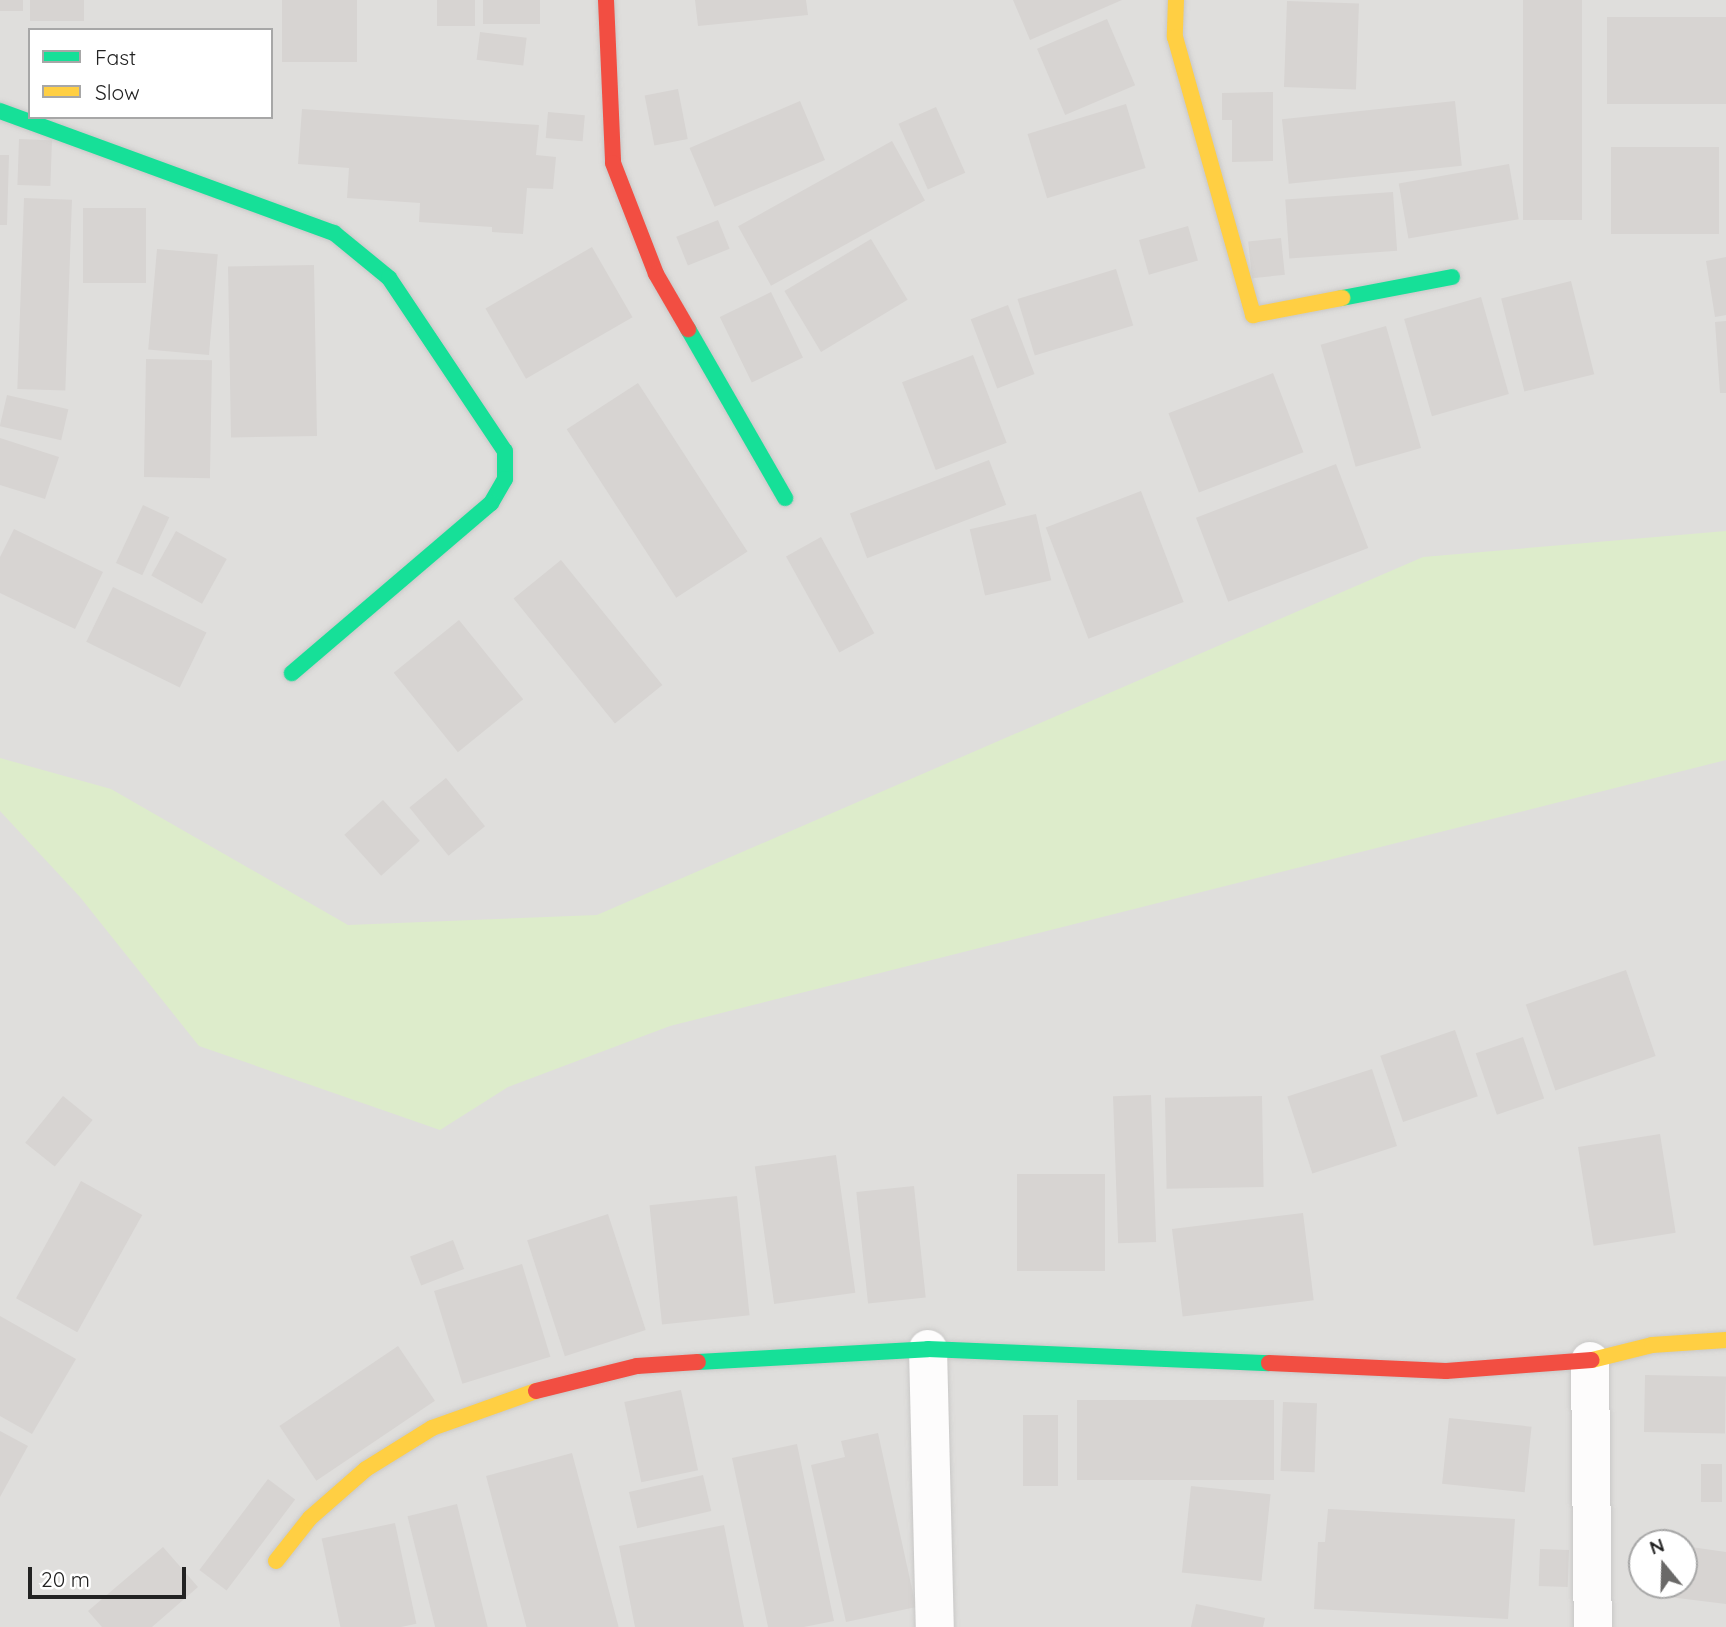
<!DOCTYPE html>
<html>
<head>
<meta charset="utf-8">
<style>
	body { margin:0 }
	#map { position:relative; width:1726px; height:1627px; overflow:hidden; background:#f0eeeb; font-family:Quicksand,sans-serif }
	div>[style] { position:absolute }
	.residential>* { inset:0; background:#dfdedc }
	.grass>* { inset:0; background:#ddeccb }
	.building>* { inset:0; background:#d7d4d2; transform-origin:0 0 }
	.roads { filter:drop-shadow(0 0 2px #c9c8c7) drop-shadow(0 0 2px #c9c8c7) }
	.street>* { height:38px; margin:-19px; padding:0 19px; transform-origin:19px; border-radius:19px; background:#fdfcfc }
	.fast>* { height:16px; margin:-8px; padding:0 8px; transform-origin:8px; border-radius:8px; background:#16e098 }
	.slow>* { height:16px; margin:-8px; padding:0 8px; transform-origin:8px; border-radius:8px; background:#ffcf43 }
	.jam>* { height:16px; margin:-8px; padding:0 8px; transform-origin:8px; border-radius:8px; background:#f24e42 }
	span { translate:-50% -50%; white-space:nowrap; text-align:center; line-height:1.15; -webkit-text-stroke:6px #fff; paint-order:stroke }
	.legend { position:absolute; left:28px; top:28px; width:245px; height:91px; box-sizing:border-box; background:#fff; border:2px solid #a7a7a7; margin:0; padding:9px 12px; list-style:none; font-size:21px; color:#222 }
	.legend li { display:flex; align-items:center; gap:14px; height:35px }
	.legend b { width:35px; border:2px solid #a7a7a7 }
	.north { position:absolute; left:1628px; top:1529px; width:70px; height:70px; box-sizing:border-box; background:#fff; border:2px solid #a7a7a7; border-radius:50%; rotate:341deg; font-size:19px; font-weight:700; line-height:28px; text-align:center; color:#222 }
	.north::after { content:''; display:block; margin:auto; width:24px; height:32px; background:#6a6968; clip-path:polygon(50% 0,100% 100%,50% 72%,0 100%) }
	.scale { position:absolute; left:28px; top:1567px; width:158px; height:32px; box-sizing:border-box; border:4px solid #222; border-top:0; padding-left:9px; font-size:21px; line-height:24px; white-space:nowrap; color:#222; -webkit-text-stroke:5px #fff; paint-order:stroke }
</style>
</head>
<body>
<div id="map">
	<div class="residential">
		<div style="clip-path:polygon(evenodd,0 0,1726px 0,1726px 1627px,0 1627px,0 0,30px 30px,271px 30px,271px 117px,30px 117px,30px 30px,0 0,1642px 1543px,1684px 1543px,1684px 1585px,1642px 1585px,1642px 1543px)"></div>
	</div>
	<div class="grass">
		<div style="clip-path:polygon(1726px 531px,1726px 760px,670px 1026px,508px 1087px,440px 1130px,199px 1046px,80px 897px,0 811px,0 758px,111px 789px,348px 925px,597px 915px,1423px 557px)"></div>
	</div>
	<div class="building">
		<div style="left:0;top:0;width:23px;height:11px"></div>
		<div style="left:30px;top:0;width:54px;height:21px"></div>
		<div style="left:282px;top:0;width:75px;height:62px"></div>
		<div style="left:437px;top:0;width:38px;height:26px"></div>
		<div style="left:483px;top:0;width:57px;height:24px"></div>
		<div style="clip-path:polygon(695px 0,806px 0,808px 15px,698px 26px)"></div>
		<div style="clip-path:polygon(1013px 0,1122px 0,1030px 40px)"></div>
		<div style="left:1523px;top:0;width:59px;height:220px"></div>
		<div style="left:1287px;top:1px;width:72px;height:86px;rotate:2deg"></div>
		<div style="left:1726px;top:17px;width:87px;height:119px;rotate:90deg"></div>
		<div style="left:1107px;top:19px;width:72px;height:76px;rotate:67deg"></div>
		<div style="left:480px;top:32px;width:47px;height:28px;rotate:7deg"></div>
		<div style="left:678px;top:89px;width:51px;height:34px;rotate:79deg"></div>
		<div style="clip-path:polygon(1273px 92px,1273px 161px,1232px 162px,1232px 120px,1222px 120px,1222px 93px)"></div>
		<div style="left:800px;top:101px;width:64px;height:120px;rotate:67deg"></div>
		<div style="left:1455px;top:101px;width:65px;height:174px;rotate:84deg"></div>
		<div style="left:1126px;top:104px;width:67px;height:103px;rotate:73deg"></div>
		<div style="left:936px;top:107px;width:72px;height:41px;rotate:66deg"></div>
		<div style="clip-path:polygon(302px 109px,539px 125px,536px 155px,556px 157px,553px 189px,527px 188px,523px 234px,492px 232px,492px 227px,419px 222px,420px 203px,347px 198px,349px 168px,298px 164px)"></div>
		<div style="left:548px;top:112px;width:37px;height:26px;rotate:5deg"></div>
		<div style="left:19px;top:139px;width:33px;height:46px;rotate:2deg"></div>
		<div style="left:892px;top:141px;width:68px;height:176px;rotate:61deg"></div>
		<div style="left:1611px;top:147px;width:108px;height:87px"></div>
		<div style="clip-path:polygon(0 155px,9px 155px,7px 225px,0 225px)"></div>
		<div style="left:1509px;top:164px;width:56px;height:112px;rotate:80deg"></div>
		<div style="left:1393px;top:192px;width:59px;height:108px;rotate:86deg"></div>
		<div style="left:24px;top:198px;width:48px;height:191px;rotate:2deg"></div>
		<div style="left:83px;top:208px;width:63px;height:75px"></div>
		<div style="left:718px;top:220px;width:31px;height:45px;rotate:68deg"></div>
		<div style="left:1188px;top:226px;width:36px;height:51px;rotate:74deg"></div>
		<div style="left:1281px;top:238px;width:37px;height:33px;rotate:84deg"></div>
		<div style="left:871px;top:239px;width:71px;height:101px;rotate:59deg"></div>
		<div style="left:592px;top:247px;width:81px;height:123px;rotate:60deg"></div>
		<div style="left:157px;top:249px;width:61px;height:101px;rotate:5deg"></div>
		<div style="clip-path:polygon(1726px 257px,1726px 315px,1715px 317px,1706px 261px)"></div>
		<div style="left:314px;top:265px;width:171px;height:86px;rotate:89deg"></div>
		<div style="left:1116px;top:269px;width:59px;height:103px;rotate:73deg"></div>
		<div style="left:1571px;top:281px;width:96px;height:72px;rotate:76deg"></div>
		<div style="left:771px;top:292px;width:73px;height:57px;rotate:64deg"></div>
		<div style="left:1481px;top:297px;width:101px;height:80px;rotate:74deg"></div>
		<div style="left:1008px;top:305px;width:74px;height:40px;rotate:69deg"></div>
		<div style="clip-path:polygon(1726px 321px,1726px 393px,1720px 393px,1715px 322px)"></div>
		<div style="left:1386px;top:326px;width:127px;height:68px;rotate:74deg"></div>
		<div style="left:973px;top:355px;width:94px;height:76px;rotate:69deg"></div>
		<div style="left:146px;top:359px;width:66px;height:118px;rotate:1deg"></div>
		<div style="left:1273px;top:373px;width:85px;height:112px;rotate:69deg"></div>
		<div style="left:638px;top:383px;width:201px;height:85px;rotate:57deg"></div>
		<div style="left:7px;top:395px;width:63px;height:32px;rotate:13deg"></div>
		<div style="clip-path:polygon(0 438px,59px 457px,45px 499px,0 485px)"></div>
		<div style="left:989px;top:460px;width:48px;height:149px;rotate:69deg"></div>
		<div style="left:1336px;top:464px;width:90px;height:150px;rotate:69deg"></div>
		<div style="left:1141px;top:491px;width:119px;height:102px;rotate:69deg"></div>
		<div style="left:143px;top:505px;width:29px;height:64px;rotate:25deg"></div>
		<div style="left:1036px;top:514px;width:68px;height:68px;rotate:77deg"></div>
		<div style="clip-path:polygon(14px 529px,103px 572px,75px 629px,0 593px,0 557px)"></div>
		<div style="left:176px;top:531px;width:58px;height:51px;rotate:29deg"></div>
		<div style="left:821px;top:537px;width:110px;height:40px;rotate:61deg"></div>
		<div style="left:561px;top:560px;width:161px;height:61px;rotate:51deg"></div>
		<div style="left:113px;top:587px;width:104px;height:61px;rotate:26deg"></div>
		<div style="left:459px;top:620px;width:102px;height:84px;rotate:51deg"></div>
		<div style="left:446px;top:778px;width:62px;height:47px;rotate:51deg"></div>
		<div style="left:383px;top:800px;width:55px;height:52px;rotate:48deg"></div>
		<div style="left:1626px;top:970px;width:91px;height:106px;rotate:71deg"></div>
		<div style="left:1455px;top:1030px;width:70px;height:79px;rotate:71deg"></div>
		<div style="left:1523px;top:1037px;width:65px;height:50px;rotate:71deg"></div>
		<div style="left:1372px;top:1069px;width:81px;height:89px;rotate:72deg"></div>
		<div style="left:1151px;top:1095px;width:147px;height:38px;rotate:88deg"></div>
		<div style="left:63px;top:1096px;width:38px;height:60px;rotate:39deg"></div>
		<div style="left:1262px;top:1096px;width:91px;height:97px;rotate:89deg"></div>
		<div style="left:1660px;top:1134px;width:100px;height:83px;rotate:81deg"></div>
		<div style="left:836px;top:1155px;width:139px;height:82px;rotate:82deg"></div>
		<div style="left:1017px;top:1174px;width:88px;height:97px"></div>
		<div style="left:81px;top:1181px;width:70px;height:134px;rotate:29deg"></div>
		<div style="left:914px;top:1186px;width:112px;height:58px;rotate:84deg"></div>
		<div style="left:737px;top:1196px;width:120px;height:88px;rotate:84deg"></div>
		<div style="left:1303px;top:1213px;width:88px;height:132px;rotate:83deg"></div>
		<div style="left:608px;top:1214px;width:122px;height:85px;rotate:72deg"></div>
		<div style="left:453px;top:1240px;width:31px;height:46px;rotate:69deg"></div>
		<div style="left:522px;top:1264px;width:97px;height:92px;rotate:73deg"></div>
		<div style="clip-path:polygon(0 1316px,76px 1359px,32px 1434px,0 1416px)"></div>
		<div style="left:398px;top:1346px;width:66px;height:143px;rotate:56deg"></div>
		<div style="left:1645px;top:1375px;width:81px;height:57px;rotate:1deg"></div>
		<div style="left:681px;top:1390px;width:82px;height:58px;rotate:78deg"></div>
		<div style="left:1274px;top:1400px;width:80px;height:197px;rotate:90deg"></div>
		<div style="left:1283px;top:1402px;width:34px;height:69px;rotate:2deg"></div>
		<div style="left:1023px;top:1415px;width:35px;height:71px"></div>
		<div style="left:1449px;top:1418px;width:83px;height:66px;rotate:6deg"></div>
		<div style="clip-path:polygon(0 1431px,28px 1446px,0 1497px)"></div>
		<div style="clip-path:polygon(878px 1433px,916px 1607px,846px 1622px,811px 1465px,845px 1457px,841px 1441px)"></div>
		<div style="clip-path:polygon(797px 1444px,834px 1621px,804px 1627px,768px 1627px,732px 1458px)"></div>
		<div style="left:572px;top:1453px;width:180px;height:89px;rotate:75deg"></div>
		<div style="left:1701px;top:1464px;width:21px;height:38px"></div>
		<div style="left:703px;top:1475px;width:37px;height:76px;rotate:77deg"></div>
		<div style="left:268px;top:1479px;width:34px;height:114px;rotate:37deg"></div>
		<div style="left:1191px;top:1486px;width:80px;height:87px;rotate:6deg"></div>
		<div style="left:457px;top:1504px;width:127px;height:51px;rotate:76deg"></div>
		<div style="clip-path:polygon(1328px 1509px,1515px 1519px,1508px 1619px,1314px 1609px,1318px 1542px,1325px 1542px)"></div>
		<div style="left:395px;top:1523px;width:103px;height:75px;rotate:78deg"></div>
		<div style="clip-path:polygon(724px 1525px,744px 1627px,635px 1627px,619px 1546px)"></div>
		<div style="clip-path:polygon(1684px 1546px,1726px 1552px,1726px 1604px,1645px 1594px,1646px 1585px,1684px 1585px)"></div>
		<div style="clip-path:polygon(163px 1547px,198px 1587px,152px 1627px,102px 1627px,88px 1611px)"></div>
		<div style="left:1540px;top:1549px;width:29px;height:37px;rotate:2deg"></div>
		<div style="clip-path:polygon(1196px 1604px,1265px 1618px,1263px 1627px,1191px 1627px)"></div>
	</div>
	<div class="roads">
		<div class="street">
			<div style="left:928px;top:1349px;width:278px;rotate:88.6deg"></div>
			<div style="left:1590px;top:1361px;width:266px;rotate:89.4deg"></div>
		</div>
		<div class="fast">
			<div style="left:0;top:111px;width:356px;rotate:20.1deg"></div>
			<div style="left:334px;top:233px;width:71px;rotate:39.3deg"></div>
			<div style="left:389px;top:278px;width:208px;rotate:56.2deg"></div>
			<div style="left:505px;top:451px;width:28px;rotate:90deg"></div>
			<div style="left:505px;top:479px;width:28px;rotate:120deg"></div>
			<div style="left:491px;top:503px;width:262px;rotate:139.5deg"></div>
			<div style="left:1342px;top:298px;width:112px;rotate:-10.8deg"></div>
			<div style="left:688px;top:329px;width:195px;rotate:60.1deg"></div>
			<div style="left:698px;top:1362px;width:230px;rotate:-3.2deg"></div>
			<div style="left:928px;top:1349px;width:341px;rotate:2.4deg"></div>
		</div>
		<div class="slow">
			<div style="left:1176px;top:0;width:37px;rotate:92deg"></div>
			<div style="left:1175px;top:37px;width:289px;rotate:74.3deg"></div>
			<div style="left:1253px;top:315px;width:91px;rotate:-10.8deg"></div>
			<div style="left:1592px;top:1360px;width:62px;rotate:-14deg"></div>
			<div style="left:1652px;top:1345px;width:74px;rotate:-3.9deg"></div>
			<div style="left:276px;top:1561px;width:55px;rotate:-51.7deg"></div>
			<div style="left:310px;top:1518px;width:74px;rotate:-41.2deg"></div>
			<div style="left:366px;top:1469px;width:78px;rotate:-31.8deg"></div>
			<div style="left:432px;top:1428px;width:110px;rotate:-19.6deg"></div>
		</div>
		<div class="jam">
			<div style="left:606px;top:0;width:163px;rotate:87.5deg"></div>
			<div style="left:613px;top:163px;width:119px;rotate:68.8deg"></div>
			<div style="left:656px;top:274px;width:64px;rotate:59.8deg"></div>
			<div style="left:1269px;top:1363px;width:177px;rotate:2.6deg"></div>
			<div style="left:1446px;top:1371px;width:146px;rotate:-4.3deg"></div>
			<div style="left:536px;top:1391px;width:104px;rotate:-13.9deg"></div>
			<div style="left:637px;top:1366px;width:61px;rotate:-3.8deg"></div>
		</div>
	</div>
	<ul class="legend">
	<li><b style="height:9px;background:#16e098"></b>Fast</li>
	<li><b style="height:9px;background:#ffcf43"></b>Slow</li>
	</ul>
	<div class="north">N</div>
	<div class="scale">20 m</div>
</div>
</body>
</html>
